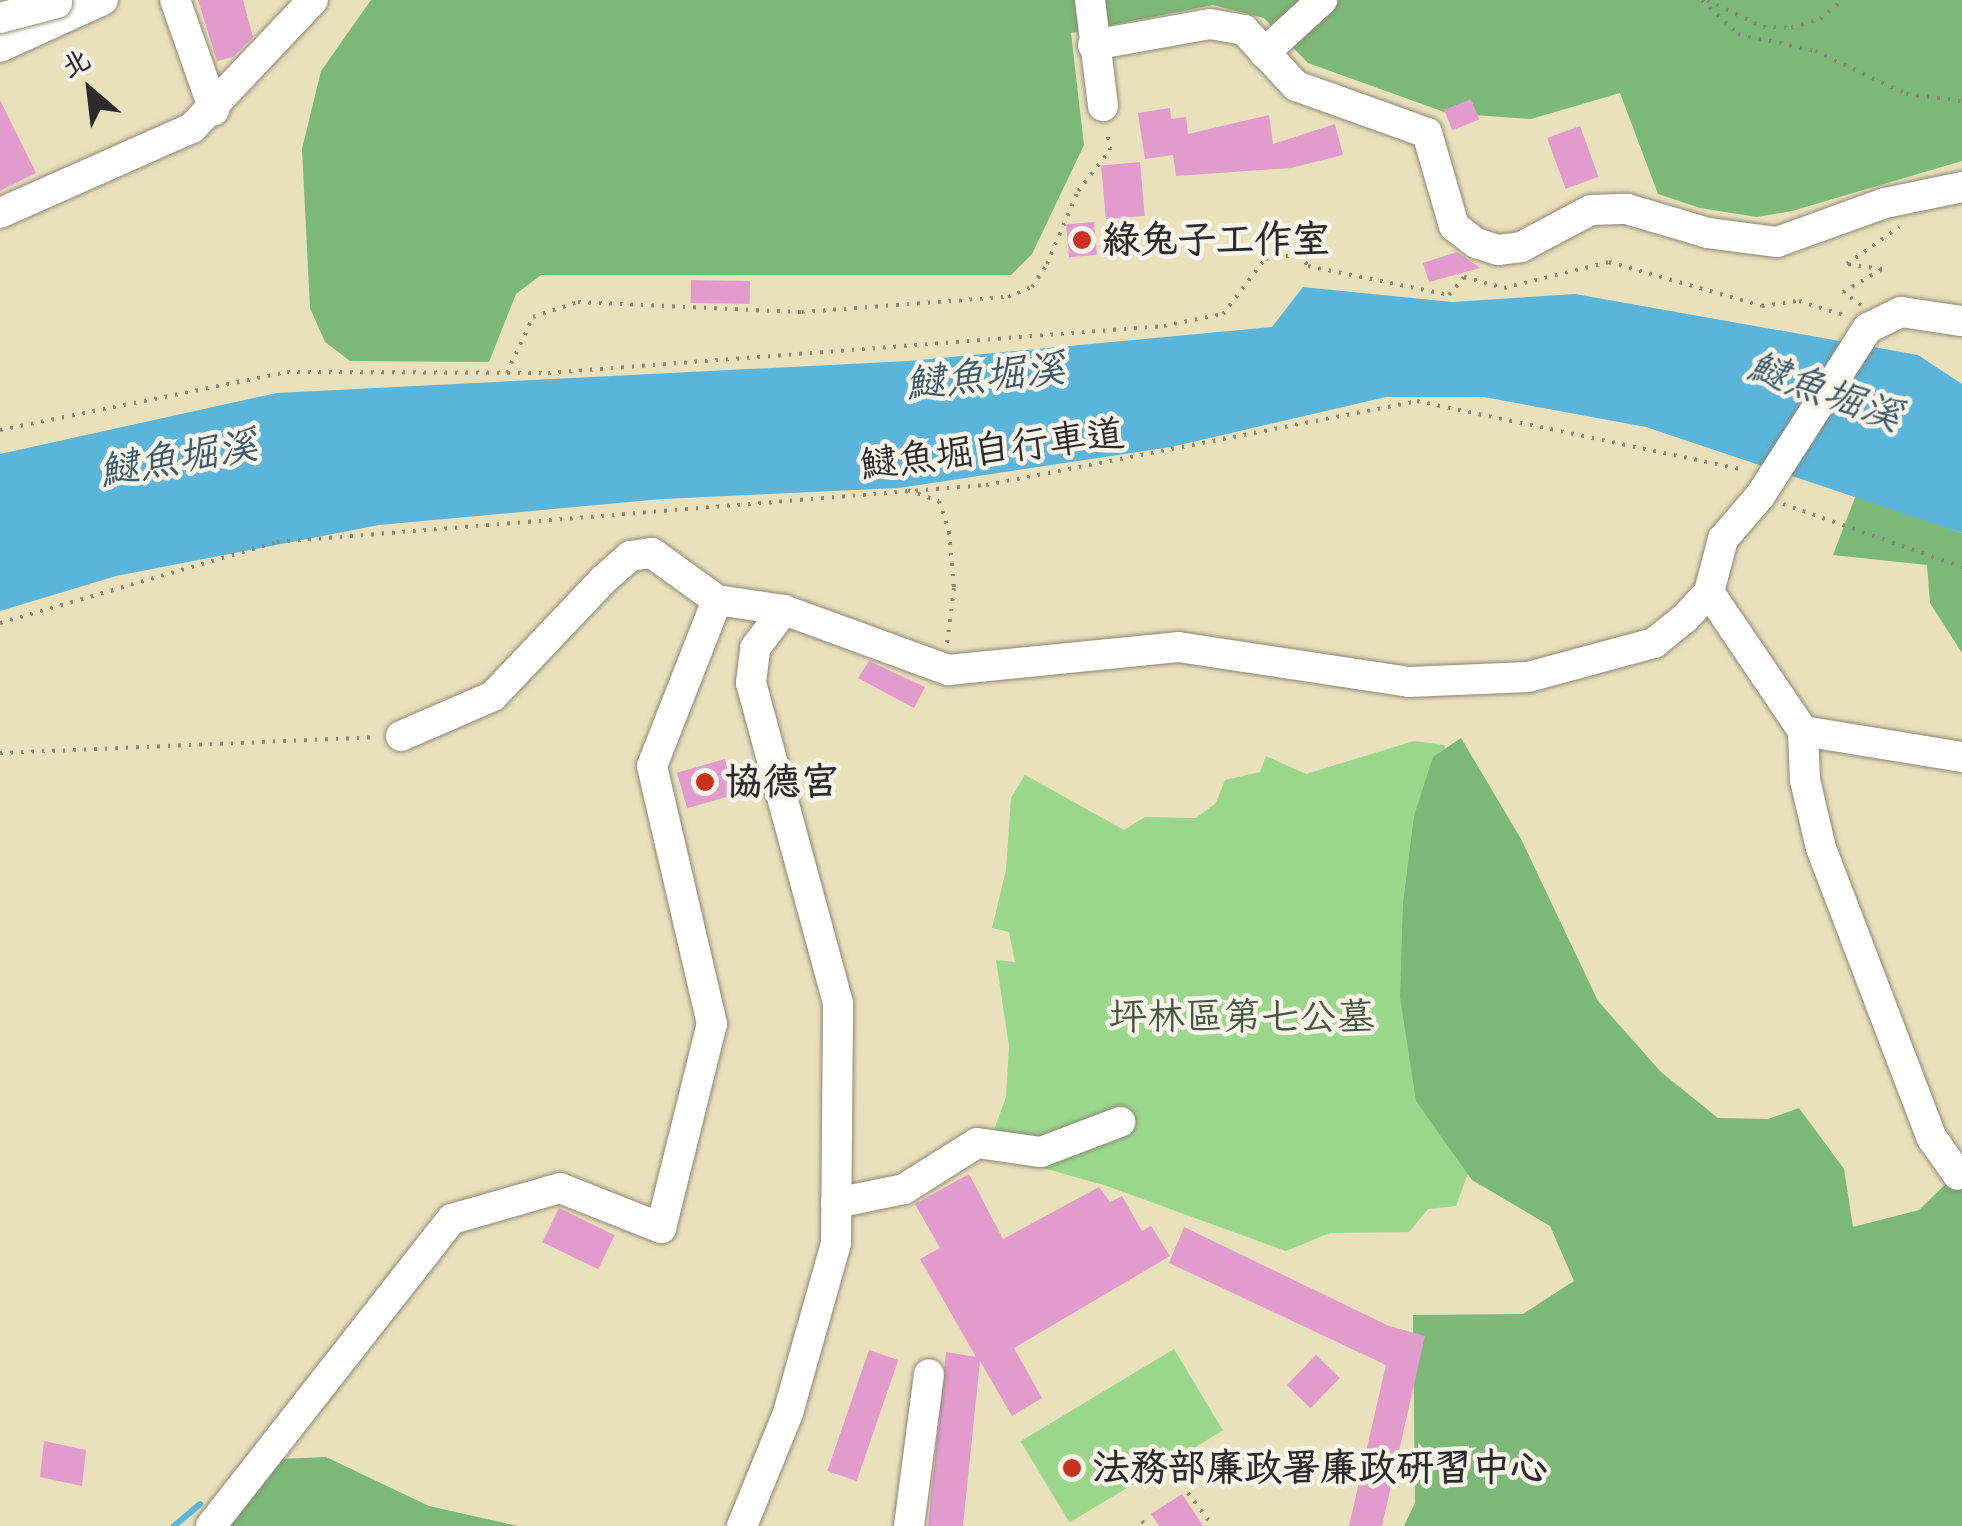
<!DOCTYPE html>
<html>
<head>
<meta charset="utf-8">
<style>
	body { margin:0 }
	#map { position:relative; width:1962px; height:1526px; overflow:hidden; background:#e9e0bc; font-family:Sriracha,"LXGW WenKai TC",sans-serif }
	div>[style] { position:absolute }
	.green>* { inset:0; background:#9bd78b; transform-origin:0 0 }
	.forest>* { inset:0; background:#7cb877 }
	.water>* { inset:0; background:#5bb4d9 }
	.stream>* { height:6px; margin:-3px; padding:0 3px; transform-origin:3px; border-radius:3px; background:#5bb4d9 }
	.building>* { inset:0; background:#e19ccd; transform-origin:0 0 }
	.path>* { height:4px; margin-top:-2px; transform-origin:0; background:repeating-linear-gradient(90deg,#8a8674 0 2.5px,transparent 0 10.5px) }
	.roads { filter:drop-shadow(0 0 2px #8a8674) drop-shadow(0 0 2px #8a8674) }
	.minor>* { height:30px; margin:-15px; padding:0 15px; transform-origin:15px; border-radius:15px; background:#fff }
	.bridges { filter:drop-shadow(0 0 2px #8a8674) drop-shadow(0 0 2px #8a8674) }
	.minor-bridge>* { height:30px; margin:-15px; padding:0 15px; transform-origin:15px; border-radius:15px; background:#fff }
	.dots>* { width:28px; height:28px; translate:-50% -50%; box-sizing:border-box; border:5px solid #f7f3e8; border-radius:50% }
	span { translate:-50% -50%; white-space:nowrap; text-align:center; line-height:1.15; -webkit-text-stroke:9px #f7f3e8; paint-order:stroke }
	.poi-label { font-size:38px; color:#2b2b2b; font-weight:700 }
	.left { translate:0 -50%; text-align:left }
	.street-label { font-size:38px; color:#2b2b2b }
	.park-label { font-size:38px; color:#475643 }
	.water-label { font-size:40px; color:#3c5b68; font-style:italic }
	.north { position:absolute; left:40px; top:40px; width:100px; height:100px; -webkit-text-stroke:8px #f7f3e8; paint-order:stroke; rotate:332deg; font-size:28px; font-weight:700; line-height:40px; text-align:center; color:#2b2b2b }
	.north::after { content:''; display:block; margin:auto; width:35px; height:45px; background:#2b2b2b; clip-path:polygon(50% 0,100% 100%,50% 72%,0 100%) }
</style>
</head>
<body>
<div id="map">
	<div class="green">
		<div style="clip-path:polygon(1414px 741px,1444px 745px,1454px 771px,1477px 1149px,1456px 1206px,1428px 1209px,1409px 1232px,1330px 1233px,1286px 1251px,1107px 1186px,986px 1152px,1006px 1097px,1009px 1046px,996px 960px,1015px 962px,1009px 932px,992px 928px,1006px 870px,1011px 798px,1025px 775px,1124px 830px,1145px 817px,1196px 818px,1216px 803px,1225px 780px,1260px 772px,1266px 756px,1306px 774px)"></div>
		<div style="left:1174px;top:1349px;width:95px;height:179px;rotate:59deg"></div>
	</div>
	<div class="forest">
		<div style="clip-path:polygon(371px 0,1962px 0,1962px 161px,1792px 211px,1757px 217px,1700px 208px,1658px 194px,1620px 93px,1531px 119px,1447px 113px,1308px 63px,1264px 18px,1213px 5px,1071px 33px,1084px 145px,1032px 254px,1011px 275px,541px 275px,516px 294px,489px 362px,350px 361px,325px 342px,310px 308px,302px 149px,321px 71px)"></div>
		<div style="clip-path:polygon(1856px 495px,1962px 533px,1962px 653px,1930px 603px,1927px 565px,1833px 555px)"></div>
		<div style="clip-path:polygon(1461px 738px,1521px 839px,1598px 1001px,1661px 1072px,1718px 1118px,1768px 1119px,1799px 1108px,1844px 1169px,1853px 1227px,1919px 1210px,1962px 1168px,1962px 1526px,1404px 1526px,1415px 1503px,1413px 1315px,1523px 1314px,1574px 1281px,1550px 1226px,1472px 1180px,1416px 1101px,1400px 997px,1403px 903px,1414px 816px,1433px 757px)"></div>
		<div style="clip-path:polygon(326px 1457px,429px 1506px,518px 1526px,217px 1526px,280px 1459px)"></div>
	</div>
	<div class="water">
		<div style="clip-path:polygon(1303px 287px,1452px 302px,1575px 294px,1918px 355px,1962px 384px,1962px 533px,1646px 427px,1484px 397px,1386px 397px,1171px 447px,899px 488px,662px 499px,379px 525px,116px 576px,0 611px,0 454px,277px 393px,909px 361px,1272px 327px)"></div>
	</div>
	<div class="stream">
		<div style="left:174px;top:1526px;width:34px;rotate:-40deg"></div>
	</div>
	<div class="building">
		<div style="clip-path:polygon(198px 0,243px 0,253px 37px,233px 57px,217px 61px)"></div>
		<div style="left:1471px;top:99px;width:22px;height:29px;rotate:68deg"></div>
		<div style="clip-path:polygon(0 100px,36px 173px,0 191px)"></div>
		<div style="clip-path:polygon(1170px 108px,1171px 119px,1186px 117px,1188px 134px,1269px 115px,1273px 144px,1335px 124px,1343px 155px,1291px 168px,1176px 176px,1173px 155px,1145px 159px,1138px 113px)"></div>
		<div style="left:1580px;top:126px;width:54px;height:35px;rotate:70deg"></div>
		<div style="left:1140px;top:162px;width:54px;height:39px;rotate:85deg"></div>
		<div style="left:1094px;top:222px;width:33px;height:28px;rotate:85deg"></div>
		<div style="clip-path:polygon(1457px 252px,1480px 268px,1429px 282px,1423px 263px)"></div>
		<div style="left:691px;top:280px;width:59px;height:23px;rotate:1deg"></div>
		<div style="clip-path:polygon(869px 661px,925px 687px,914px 708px,858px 678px)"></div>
		<div style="left:725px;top:759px;width:37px;height:50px;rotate:74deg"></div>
		<div style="clip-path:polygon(969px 1174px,1003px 1239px,1099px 1187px,1110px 1202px,1122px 1196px,1142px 1231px,1151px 1226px,1170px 1256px,1014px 1348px,1042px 1398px,1012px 1416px,980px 1361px,963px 1526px,928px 1526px,946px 1352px,976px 1357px,920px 1259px,940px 1248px,915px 1204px)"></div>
		<div style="left:559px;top:1208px;width:62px;height:38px;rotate:26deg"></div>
		<div style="clip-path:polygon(1184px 1227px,1389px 1326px,1425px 1336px,1382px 1526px,1349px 1526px,1386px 1365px,1169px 1263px)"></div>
		<div style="left:869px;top:1350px;width:31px;height:128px;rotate:19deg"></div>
		<div style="left:1316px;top:1355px;width:33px;height:42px;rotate:44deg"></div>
		<div style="clip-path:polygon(44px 1441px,86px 1450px,82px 1486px,40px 1477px)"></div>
		<div style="clip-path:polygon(1182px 1494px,1203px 1526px,1159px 1526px,1151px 1514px)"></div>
	</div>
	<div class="path">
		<div style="left:1702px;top:0;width:50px;rotate:43.4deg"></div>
		<div style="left:1738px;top:34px;width:79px;rotate:12.4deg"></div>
		<div style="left:1815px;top:51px;width:101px;rotate:25.3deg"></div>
		<div style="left:1906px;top:94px;width:56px;rotate:7.1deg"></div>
		<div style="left:1707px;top:0;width:62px;rotate:25.7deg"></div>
		<div style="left:1763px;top:27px;width:28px;rotate:2deg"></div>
		<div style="left:1791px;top:28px;width:30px;rotate:-17deg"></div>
		<div style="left:1820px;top:19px;width:30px;rotate:-40deg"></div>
		<div style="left:1861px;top:305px;width:22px;rotate:-144deg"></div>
		<div style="left:1843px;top:292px;width:45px;rotate:-30.5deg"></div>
		<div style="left:1882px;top:269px;width:35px;rotate:-172deg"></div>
		<div style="left:1847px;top:264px;width:64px;rotate:-35.4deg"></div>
		<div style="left:507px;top:373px;width:62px;rotate:-65.1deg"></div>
		<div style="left:533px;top:317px;width:47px;rotate:-18.4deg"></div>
		<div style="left:578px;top:302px;width:224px;rotate:2.6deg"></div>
		<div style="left:802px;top:312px;width:207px;rotate:-4.2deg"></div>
		<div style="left:1008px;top:297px;width:26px;rotate:-23deg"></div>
		<div style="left:1032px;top:287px;width:27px;rotate:-57deg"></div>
		<div style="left:1047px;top:264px;width:79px;rotate:-67deg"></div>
		<div style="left:1078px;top:191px;width:52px;rotate:-52deg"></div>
		<div style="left:1110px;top:150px;width:20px;rotate:-99deg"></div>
		<div style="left:0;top:430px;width:293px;rotate:-11.4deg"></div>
		<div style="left:287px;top:372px;width:261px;rotate:0.2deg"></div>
		<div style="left:548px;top:373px;width:618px;rotate:-4.36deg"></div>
		<div style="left:1164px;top:326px;width:60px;rotate:-11.5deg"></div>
		<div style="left:1223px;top:314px;width:69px;rotate:-52.6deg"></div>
		<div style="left:1265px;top:259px;width:34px;rotate:-8deg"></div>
		<div style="left:1299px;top:254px;width:15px;rotate:53deg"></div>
		<div style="left:1308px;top:266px;width:144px;rotate:11.6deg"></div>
		<div style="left:1449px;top:295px;width:23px;rotate:-50deg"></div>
		<div style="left:1464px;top:277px;width:41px;rotate:15.4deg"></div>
		<div style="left:1504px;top:288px;width:108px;rotate:-13.9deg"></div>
		<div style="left:1609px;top:262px;width:159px;rotate:16deg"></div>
		<div style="left:1762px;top:306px;width:37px;rotate:-8deg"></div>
		<div style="left:1799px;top:301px;width:50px;rotate:17.4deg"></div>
		<div style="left:908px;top:490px;width:33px;rotate:20deg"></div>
		<div style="left:939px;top:501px;width:33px;rotate:72deg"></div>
		<div style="left:949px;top:532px;width:56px;rotate:84.9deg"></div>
		<div style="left:954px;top:588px;width:56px;rotate:97.1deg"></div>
		<div style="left:1783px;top:504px;width:190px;rotate:19.4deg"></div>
		<div style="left:0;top:623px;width:289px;rotate:-16.3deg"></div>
		<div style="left:277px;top:542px;width:711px;rotate:-4.6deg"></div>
		<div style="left:986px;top:485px;width:439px;rotate:-11deg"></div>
		<div style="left:1417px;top:401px;width:335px;rotate:11.9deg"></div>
		<div style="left:0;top:753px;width:376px;rotate:-2.4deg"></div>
		<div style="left:1188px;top:1493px;width:41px;rotate:52.9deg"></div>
		<div style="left:1142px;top:1521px;width:6px;rotate:51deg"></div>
	</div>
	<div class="roads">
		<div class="minor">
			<div style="left:175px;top:0;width:117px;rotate:70.5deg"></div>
			<div style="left:1090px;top:0;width:107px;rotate:83deg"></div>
			<div style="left:1093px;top:45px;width:119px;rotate:-10.2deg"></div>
			<div style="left:1210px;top:24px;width:35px;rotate:10deg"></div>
			<div style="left:1244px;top:30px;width:76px;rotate:47.1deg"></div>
			<div style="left:1296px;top:86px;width:139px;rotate:19.7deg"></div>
			<div style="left:1427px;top:133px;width:97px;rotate:73.8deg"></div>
			<div style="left:1454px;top:226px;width:28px;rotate:38deg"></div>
			<div style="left:1476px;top:243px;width:23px;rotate:18deg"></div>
			<div style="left:1498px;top:250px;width:23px;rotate:-7deg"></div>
			<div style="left:1521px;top:247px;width:79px;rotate:-27.9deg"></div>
			<div style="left:1591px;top:210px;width:36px;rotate:-2deg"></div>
			<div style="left:1627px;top:209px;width:84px;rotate:16.5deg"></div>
			<div style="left:1708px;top:233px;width:70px;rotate:7.4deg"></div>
			<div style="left:1777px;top:242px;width:115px;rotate:-19.9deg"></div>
			<div style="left:1885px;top:203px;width:79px;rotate:-11.7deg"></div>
			<div style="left:0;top:47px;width:113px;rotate:-24.5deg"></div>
			<div style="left:1264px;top:53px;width:79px;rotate:-42.4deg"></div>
			<div style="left:0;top:213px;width:210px;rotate:-23.9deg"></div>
			<div style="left:192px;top:128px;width:176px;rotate:-46.6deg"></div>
			<div style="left:1709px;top:592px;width:168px;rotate:55.9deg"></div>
			<div style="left:1803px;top:731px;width:161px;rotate:9.3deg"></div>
			<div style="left:1803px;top:731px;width:49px;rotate:87.7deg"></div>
			<div style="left:1805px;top:780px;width:70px;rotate:76.8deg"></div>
			<div style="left:1821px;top:848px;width:311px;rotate:69.1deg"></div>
			<div style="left:1932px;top:1138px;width:45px;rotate:54.9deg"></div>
			<div style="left:401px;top:736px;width:100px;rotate:-23.5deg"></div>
			<div style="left:493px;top:696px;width:161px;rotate:-46.5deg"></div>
			<div style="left:604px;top:579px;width:35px;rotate:-41deg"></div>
			<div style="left:630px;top:556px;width:22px;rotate:-8deg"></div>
			<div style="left:652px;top:553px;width:80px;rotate:35.9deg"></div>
			<div style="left:717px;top:600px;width:68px;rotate:8.5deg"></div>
			<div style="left:784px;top:610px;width:175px;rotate:20.1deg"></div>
			<div style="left:948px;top:670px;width:231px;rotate:-5.7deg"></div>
			<div style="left:1178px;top:647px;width:234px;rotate:8.6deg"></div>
			<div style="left:1409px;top:682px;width:119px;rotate:-2.4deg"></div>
			<div style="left:1528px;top:677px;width:131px;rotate:-15.1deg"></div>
			<div style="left:1654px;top:643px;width:40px;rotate:-39deg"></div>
			<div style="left:1685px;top:618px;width:35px;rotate:-47deg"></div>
			<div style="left:1709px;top:592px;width:55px;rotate:-75.2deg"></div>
			<div style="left:1723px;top:539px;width:57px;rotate:-49.3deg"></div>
			<div style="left:1760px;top:496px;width:200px;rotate:-57.3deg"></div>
			<div style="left:1868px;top:328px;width:37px;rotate:-26deg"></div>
			<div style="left:1901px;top:312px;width:62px;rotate:8.4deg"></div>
			<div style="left:836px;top:1203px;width:69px;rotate:-11.6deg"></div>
			<div style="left:904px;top:1189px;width:86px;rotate:-32.2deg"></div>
			<div style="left:977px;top:1143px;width:65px;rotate:8deg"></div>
			<div style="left:1041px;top:1152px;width:85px;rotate:-20.8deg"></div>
			<div style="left:211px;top:1526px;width:390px;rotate:-51.9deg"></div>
			<div style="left:452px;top:1219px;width:112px;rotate:-16deg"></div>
			<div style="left:560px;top:1188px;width:109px;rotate:21.6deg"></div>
			<div style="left:661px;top:1228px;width:210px;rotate:-76deg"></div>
			<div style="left:712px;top:1024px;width:265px;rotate:-103.1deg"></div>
			<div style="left:652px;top:766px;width:178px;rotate:-68.6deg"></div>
			<div style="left:742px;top:1526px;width:122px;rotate:-67.8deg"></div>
			<div style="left:788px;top:1413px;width:177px;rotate:-74.2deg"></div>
			<div style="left:836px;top:1243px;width:240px;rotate:-89.5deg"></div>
			<div style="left:838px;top:1003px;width:332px;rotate:-105.2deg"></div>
			<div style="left:751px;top:683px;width:35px;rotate:-83deg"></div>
			<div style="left:755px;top:648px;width:48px;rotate:-52.7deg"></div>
			<div style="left:909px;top:1526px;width:153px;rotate:-82.5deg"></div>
		</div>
	</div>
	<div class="bridges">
		<div class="minor-bridge">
			<div style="left:0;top:18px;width:59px;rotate:-14.7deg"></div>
		</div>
	</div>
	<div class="dots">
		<div style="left:1082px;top:240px;background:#c8321e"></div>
		<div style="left:705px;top:782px;background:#c8321e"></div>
		<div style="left:1072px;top:1468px;background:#c8321e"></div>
	</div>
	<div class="poi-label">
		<span class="left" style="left:1102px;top:240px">綠兔子工作室</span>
		<span class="left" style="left:725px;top:782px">協德宮</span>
		<span class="left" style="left:1092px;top:1468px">法務部廉政署廉政研習中心</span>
	</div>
	<div class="street-label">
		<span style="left:992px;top:449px;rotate:-7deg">𩻸魚堀自行車道</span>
	</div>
	<div class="park-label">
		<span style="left:1242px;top:1017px">坪林區第七公墓</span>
	</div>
	<div class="water-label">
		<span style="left:985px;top:376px;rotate:-6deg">𩻸魚堀溪</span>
		<span style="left:1825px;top:391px;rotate:20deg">𩻸魚堀溪</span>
		<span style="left:178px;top:458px;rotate:-10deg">𩻸魚堀溪</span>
	</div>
	<div class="north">北</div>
</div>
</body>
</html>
